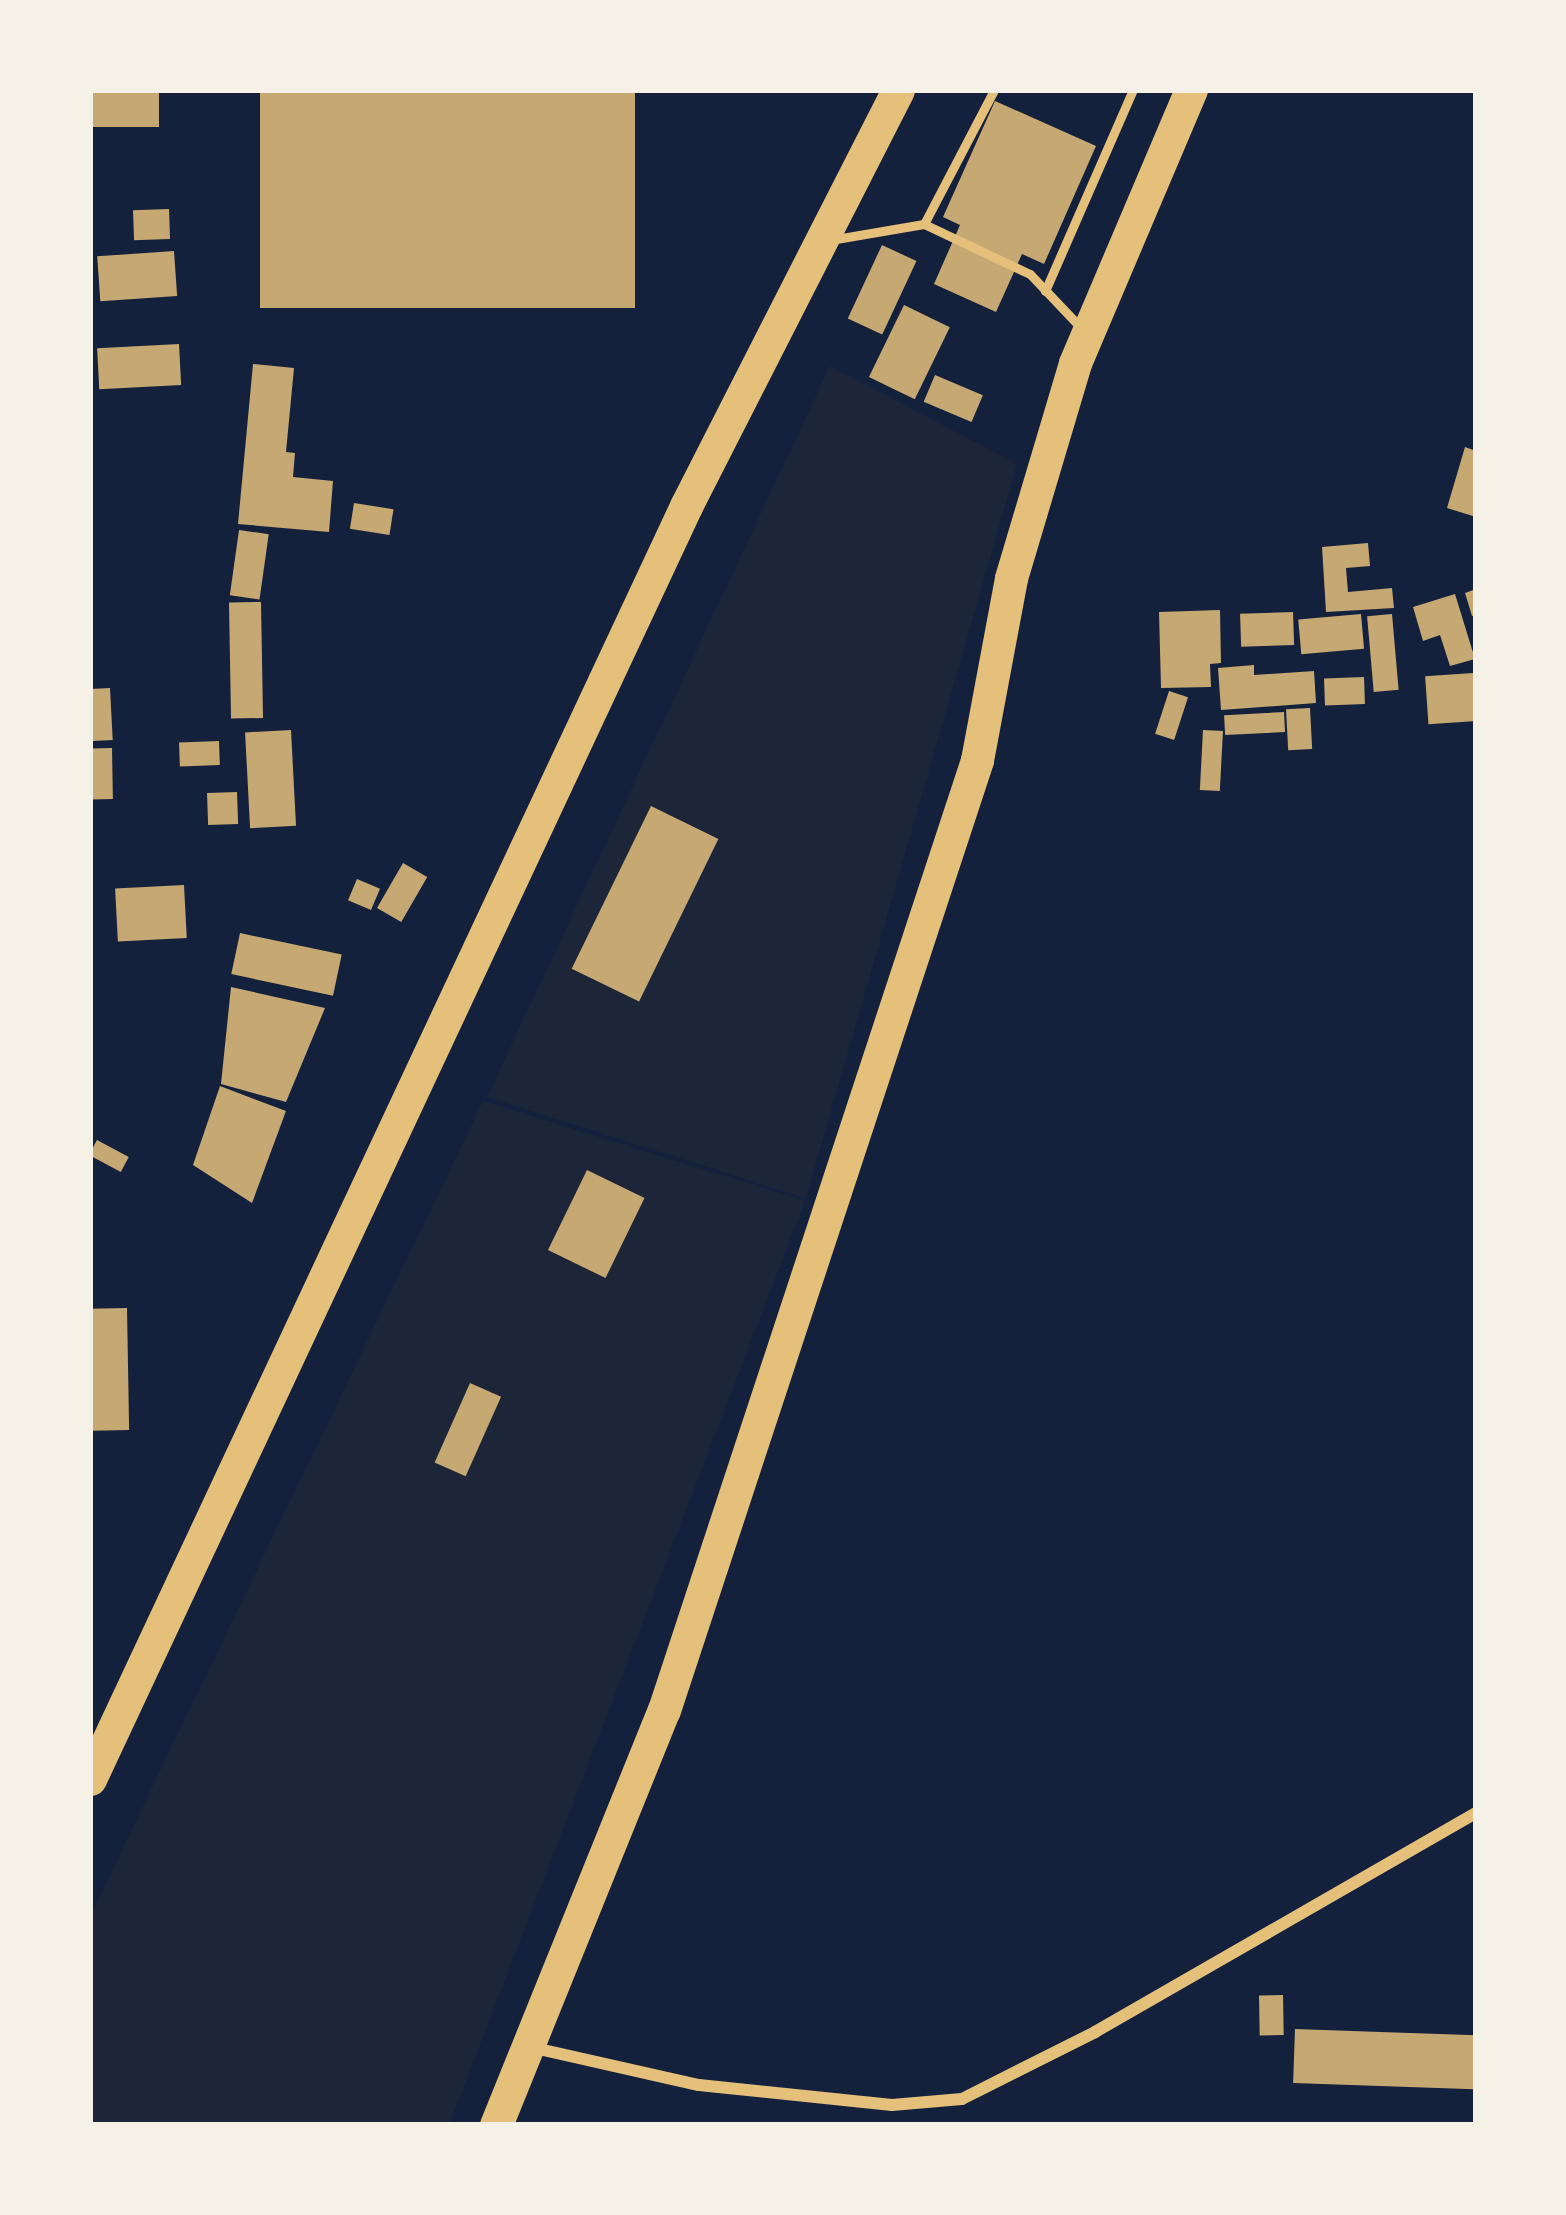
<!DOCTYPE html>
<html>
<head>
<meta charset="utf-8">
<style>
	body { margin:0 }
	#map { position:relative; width:1566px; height:2215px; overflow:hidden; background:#14213d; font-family:"Titillium Web",sans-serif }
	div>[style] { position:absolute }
	.green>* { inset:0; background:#1d2539 }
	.building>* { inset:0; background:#c6a872; transform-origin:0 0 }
	.service>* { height:9px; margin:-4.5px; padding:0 4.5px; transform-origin:4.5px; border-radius:4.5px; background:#e5c07b }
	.minor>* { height:12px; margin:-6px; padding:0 6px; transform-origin:6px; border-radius:6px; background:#e5c07b }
	.trunk>* { height:33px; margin:-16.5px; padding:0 16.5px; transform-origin:16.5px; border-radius:16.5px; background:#e5c07b }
	span { translate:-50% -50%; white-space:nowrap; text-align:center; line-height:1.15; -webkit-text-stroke:9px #f6f1e7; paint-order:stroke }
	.frame { position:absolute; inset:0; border:93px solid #f6f1e7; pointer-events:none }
</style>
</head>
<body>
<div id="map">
	<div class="green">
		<div style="clip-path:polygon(830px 366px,1017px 464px,806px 1198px,487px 1097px)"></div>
		<div style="clip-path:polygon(483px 1101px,805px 1201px,449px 2125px,90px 2125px,90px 1916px)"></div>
	</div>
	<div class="building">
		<div style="left:90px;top:90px;width:69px;height:37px"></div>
		<div style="left:260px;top:90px;width:375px;height:218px"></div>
		<div style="clip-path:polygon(995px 101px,1096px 146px,1044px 264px,1022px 254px,996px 312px,934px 284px,960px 225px,943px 217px)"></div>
		<div style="left:169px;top:209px;width:30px;height:36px;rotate:88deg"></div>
		<div style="left:882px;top:245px;width:38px;height:81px;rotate:25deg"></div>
		<div style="left:174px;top:251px;width:45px;height:77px;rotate:86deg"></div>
		<div style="left:904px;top:305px;width:51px;height:80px;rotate:26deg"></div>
		<div style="left:179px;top:344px;width:41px;height:82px;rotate:87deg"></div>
		<div style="clip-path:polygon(253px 364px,294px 368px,286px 452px,295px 453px,293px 477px,333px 481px,329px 532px,238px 524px)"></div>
		<div style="left:935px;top:375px;width:52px;height:29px;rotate:23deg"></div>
		<div style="clip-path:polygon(1465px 447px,1476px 451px,1476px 517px,1447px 508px)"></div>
		<div style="left:354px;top:503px;width:40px;height:26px;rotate:9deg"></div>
		<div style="left:239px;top:530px;width:30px;height:66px;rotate:8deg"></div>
		<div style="clip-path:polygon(1368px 543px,1370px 566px,1346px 568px,1348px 592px,1392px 588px,1394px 608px,1326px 612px,1322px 547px)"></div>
		<div style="clip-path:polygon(1476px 589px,1476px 615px,1472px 616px,1465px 593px)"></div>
		<div style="clip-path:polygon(1455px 594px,1475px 659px,1450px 666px,1440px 635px,1423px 641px,1413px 607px)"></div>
		<div style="left:261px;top:602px;width:116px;height:32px;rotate:89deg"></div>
		<div style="clip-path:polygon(1220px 610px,1221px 663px,1210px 664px,1211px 687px,1161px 688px,1159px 612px)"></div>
		<div style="left:1293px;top:612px;width:33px;height:53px;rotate:88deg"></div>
		<div style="left:1361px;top:614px;width:35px;height:63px;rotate:85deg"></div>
		<div style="left:1392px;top:614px;width:76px;height:25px;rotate:85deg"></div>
		<div style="clip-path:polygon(1254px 665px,1254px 675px,1314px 671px,1316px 703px,1221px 710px,1218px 668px)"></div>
		<div style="left:1473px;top:673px;width:48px;height:48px;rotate:86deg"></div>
		<div style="left:1364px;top:677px;width:27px;height:40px;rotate:88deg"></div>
		<div style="left:110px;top:688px;width:52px;height:20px;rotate:87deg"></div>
		<div style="left:1169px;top:691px;width:20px;height:45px;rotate:18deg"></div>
		<div style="left:1310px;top:708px;width:41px;height:24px;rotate:87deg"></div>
		<div style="left:1284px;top:712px;width:20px;height:60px;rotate:87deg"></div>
		<div style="left:291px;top:730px;width:96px;height:46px;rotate:87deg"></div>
		<div style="left:1203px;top:730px;width:20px;height:60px;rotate:3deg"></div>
		<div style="left:219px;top:741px;width:24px;height:40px;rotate:88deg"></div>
		<div style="left:112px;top:748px;width:51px;height:22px;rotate:89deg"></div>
		<div style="left:237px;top:792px;width:32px;height:30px;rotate:88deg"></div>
		<div style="left:651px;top:806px;width:75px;height:181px;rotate:26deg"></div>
		<div style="left:403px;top:863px;width:28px;height:52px;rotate:30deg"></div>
		<div style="left:357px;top:879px;width:25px;height:23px;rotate:23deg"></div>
		<div style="left:184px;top:885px;width:53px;height:69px;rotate:87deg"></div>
		<div style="left:240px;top:933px;width:104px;height:42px;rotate:12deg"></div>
		<div style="clip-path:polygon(231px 987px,325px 1008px,286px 1102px,221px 1084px)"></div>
		<div style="clip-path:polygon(220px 1086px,286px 1111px,252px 1203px,193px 1165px)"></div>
		<div style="left:97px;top:1140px;width:36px;height:17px;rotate:28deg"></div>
		<div style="left:587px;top:1170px;width:64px;height:89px;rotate:26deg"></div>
		<div style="left:127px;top:1308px;width:122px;height:37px;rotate:89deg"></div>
		<div style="left:470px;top:1383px;width:34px;height:87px;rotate:24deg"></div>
		<div style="left:1283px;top:1995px;width:40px;height:24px;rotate:89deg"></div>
		<div style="left:1295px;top:2029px;width:181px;height:54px;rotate:2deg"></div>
	</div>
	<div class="service">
		<div style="left:924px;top:224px;width:151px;rotate:-62.4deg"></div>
		<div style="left:830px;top:240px;width:95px;rotate:-9.7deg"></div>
		<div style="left:924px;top:224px;width:117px;rotate:25.3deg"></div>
		<div style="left:1030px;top:274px;width:77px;rotate:46.6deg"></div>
		<div style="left:1045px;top:291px;width:219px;rotate:-66.4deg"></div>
	</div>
	<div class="minor">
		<div style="left:530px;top:2047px;width:173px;rotate:12.7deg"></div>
		<div style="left:699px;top:2085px;width:194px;rotate:5.9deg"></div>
		<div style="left:892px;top:2105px;width:70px;rotate:-4.9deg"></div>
		<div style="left:962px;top:2099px;width:149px;rotate:-26.7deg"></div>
		<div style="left:1095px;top:2032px;width:439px;rotate:-29.9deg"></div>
	</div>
	<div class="trunk">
		<div style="left:90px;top:1779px;width:1406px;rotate:-64.91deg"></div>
		<div style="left:686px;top:506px;width:467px;rotate:-63deg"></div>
		<div style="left:496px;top:2125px;width:448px;rotate:-68deg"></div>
		<div style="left:664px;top:1710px;width:1000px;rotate:-71.76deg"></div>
		<div style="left:977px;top:760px;width:185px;rotate:-79.4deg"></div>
		<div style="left:1011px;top:578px;width:224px;rotate:-73.4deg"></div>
		<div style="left:1075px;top:363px;width:297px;rotate:-67deg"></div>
	</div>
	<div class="frame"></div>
</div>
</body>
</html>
